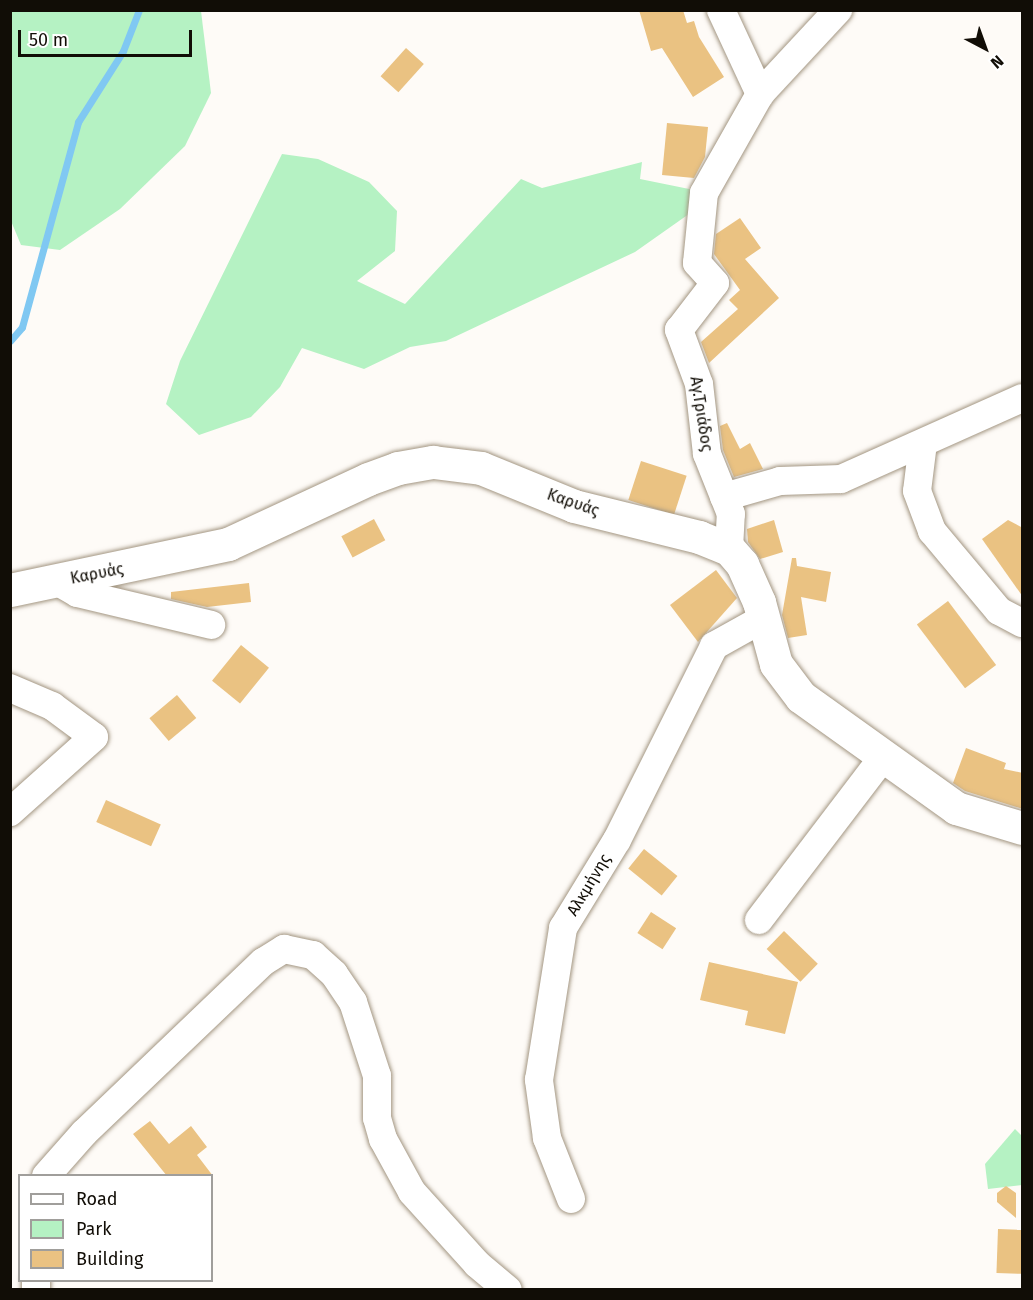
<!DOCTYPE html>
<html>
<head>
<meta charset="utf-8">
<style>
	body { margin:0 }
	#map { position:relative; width:1033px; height:1300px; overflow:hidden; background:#fefbf7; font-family:"Fira Sans",sans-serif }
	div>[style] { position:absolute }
	.green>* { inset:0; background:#b5f2c3 }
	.stream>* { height:7px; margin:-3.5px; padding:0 3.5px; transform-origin:3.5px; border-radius:3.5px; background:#80c8f2 }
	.building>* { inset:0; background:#eac282; transform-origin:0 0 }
	.roads { filter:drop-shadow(0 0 2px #a39682) drop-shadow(0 0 2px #a39682) }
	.minor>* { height:28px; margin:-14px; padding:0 14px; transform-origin:14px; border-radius:14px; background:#fff }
	.tertiary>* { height:33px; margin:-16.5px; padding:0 16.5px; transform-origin:16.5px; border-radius:16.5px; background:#fff }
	span { translate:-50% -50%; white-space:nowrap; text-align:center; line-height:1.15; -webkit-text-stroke:4.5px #fff; paint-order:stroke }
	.street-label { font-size:16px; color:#110d06 }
	.frame { position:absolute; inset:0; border:12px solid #110d06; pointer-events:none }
	.legend { position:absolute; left:18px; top:1174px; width:195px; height:108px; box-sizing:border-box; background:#fff; border:2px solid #a09e9b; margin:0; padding:8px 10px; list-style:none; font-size:18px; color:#110d06 }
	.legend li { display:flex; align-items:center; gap:12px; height:30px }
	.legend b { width:30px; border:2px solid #a09e9b }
	.north { position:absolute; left:955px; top:18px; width:60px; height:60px; -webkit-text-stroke:4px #fff; paint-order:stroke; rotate:139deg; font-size:16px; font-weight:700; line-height:24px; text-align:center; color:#110d06 }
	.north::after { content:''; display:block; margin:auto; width:21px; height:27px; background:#110d06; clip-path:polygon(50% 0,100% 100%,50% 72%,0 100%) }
	.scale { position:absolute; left:18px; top:30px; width:174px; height:27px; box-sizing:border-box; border:3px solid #110d06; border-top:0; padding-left:8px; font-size:18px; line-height:21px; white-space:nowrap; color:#110d06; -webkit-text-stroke:4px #fff; paint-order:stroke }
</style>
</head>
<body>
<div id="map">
	<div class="green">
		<div style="clip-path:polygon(10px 11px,201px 11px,211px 93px,185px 146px,120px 209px,60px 250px,21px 245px,11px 221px)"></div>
		<div style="clip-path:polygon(282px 154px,318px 159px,369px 182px,397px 211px,395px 251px,357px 281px,405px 304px,521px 179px,542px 188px,642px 162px,640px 179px,699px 191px,696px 209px,635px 252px,446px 341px,410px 347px,364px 369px,302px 348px,280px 387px,251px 417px,199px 435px,166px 404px,180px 361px)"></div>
		<div style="clip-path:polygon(1015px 1129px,1022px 1136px,1022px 1185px,988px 1189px,985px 1164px)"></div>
	</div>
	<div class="stream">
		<div style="left:10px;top:341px;width:18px;rotate:-49deg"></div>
		<div style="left:22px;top:327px;width:213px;rotate:-74.7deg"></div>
		<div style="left:78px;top:122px;width:84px;rotate:-57.6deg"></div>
		<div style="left:123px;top:51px;width:44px;rotate:-68.7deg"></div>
	</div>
	<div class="building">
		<div style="clip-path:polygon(639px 10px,683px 10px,687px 23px,694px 21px,699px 37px,724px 77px,693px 97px,662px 48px,651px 51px)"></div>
		<div style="left:406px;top:48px;width:24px;height:38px;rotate:42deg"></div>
		<div style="clip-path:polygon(667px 123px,708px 127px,705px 157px,694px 178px,662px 175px)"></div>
		<div style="clip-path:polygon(740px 218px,761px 248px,745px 259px,779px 298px,709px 363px,701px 342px,738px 309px,729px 300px,740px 290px,714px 254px,716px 234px)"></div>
		<div style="clip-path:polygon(727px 423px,740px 449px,750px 443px,763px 469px,734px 477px,723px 450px,720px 426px)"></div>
		<div style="left:641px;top:461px;width:48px;height:41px;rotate:18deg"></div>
		<div style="left:374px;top:519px;width:24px;height:37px;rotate:62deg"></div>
		<div style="clip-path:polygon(774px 520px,783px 552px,760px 559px,748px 542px,747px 529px)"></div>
		<div style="clip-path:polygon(1008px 520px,1023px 528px,1023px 597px,982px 539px)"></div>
		<div style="clip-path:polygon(792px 558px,796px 558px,797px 566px,831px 572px,826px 602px,801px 597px,807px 635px,788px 638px,782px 615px)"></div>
		<div style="clip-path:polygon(716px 570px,737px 598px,698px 642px,670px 605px)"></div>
		<div style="clip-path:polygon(249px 583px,251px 602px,207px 607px,171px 599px,171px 592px)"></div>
		<div style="left:948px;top:601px;width:80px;height:39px;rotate:53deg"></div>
		<div style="left:241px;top:645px;width:36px;height:46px;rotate:39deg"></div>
		<div style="left:177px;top:695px;width:30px;height:36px;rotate:50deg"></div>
		<div style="clip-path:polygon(966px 748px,1006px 763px,1004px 769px,1023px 773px,1023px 809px,965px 791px,953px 783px)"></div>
		<div style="left:106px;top:800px;width:60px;height:24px;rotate:24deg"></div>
		<div style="left:644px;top:849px;width:43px;height:25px;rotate:39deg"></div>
		<div style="left:651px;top:912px;width:30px;height:25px;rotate:33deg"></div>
		<div style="left:784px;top:931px;width:47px;height:25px;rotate:44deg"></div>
		<div style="clip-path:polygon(709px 962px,798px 982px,785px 1034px,745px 1025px,748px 1011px,700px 1000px)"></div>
		<div style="clip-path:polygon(150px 1121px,169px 1144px,191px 1126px,207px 1147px,197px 1155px,213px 1176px,167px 1176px,133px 1134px)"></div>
		<div style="clip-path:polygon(1006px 1186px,1016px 1193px,1016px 1218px,997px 1202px,997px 1193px)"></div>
		<div style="left:998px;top:1229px;width:25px;height:44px;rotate:2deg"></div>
	</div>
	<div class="roads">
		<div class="minor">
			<div style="left:721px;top:10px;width:93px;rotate:65.1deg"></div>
			<div style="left:923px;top:443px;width:48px;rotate:97.1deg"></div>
			<div style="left:917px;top:491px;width:43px;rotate:69.4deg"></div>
			<div style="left:932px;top:531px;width:104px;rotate:50.1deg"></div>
			<div style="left:999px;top:611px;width:26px;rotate:28deg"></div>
			<div style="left:724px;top:497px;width:58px;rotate:-15.9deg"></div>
			<div style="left:780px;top:481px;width:61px;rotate:-1.9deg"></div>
			<div style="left:841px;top:479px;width:198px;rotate:-24.1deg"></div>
			<div style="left:729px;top:549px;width:35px;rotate:-87deg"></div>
			<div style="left:731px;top:514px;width:65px;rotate:-111.8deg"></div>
			<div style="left:707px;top:454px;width:70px;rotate:-96.5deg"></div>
			<div style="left:699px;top:384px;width:58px;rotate:-110.3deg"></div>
			<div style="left:679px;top:330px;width:59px;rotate:-52.5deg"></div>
			<div style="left:715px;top:283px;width:27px;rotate:-132deg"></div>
			<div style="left:697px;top:263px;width:70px;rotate:-84.3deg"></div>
			<div style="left:704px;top:193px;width:114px;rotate:-60.5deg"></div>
			<div style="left:760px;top:94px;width:115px;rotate:-47.1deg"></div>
			<div style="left:58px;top:582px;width:22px;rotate:30deg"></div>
			<div style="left:77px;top:593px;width:138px;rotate:13.4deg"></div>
			<div style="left:10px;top:688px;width:46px;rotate:23.2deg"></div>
			<div style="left:52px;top:706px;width:52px;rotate:36.4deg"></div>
			<div style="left:94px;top:737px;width:113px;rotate:138.2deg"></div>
			<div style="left:759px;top:920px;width:205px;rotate:-52.7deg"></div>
			<div style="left:46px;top:1176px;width:57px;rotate:-48.5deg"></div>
			<div style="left:84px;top:1133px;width:248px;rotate:-43.7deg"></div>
			<div style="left:263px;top:962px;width:25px;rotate:-32deg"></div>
			<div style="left:284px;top:949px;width:30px;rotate:12deg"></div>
			<div style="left:313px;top:955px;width:28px;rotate:42deg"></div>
			<div style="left:334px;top:974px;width:34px;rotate:56deg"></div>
			<div style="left:353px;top:1002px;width:78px;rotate:72deg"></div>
			<div style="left:377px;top:1076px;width:42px;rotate:90deg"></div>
			<div style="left:377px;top:1118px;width:22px;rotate:74deg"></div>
			<div style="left:383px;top:1139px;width:60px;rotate:61.3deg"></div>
			<div style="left:412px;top:1192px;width:97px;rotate:47.9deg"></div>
			<div style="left:477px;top:1264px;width:40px;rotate:40deg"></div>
			<div style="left:571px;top:1199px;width:66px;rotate:-111.5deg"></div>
			<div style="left:547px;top:1138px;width:59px;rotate:-97.9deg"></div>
			<div style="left:539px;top:1080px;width:154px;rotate:-81deg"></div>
			<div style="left:563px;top:928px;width:103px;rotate:-58.5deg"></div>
			<div style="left:617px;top:840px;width:217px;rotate:-63.4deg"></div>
			<div style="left:714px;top:646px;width:57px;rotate:-29.2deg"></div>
			<div style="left:36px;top:1280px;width:10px;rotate:90deg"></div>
		</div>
		<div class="tertiary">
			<div style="left:10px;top:590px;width:223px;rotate:-11.9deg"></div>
			<div style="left:228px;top:544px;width:154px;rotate:-24.9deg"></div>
			<div style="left:368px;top:479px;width:32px;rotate:-20deg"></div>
			<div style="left:398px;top:468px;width:36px;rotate:-10deg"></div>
			<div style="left:433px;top:462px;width:48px;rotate:7.1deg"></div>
			<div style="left:481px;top:468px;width:100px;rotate:22.2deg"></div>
			<div style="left:574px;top:506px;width:129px;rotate:13.9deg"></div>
			<div style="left:699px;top:537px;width:32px;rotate:22deg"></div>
			<div style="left:729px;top:549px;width:20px;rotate:49deg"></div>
			<div style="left:742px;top:564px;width:42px;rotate:65.9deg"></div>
			<div style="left:759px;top:602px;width:64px;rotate:74.7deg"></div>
			<div style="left:776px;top:664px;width:41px;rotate:52.9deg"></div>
			<div style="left:801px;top:697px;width:191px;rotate:35.6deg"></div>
			<div style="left:956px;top:808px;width:69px;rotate:16.9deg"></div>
		</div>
	</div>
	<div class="street-label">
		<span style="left:701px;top:414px;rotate:81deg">Αγ.Τριάδος</span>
		<span style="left:573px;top:503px;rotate:19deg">Καρυάς</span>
		<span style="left:97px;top:574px;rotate:-11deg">Καρυάς</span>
		<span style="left:589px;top:885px;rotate:-59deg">Αλκμήνης</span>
	</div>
	<div class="frame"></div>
	<ul class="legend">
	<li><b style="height:8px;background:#fff"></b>Road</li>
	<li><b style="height:16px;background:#b5f2c3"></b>Park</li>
	<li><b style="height:16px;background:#eac282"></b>Building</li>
	</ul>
	<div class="north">N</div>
	<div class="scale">50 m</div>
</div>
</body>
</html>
